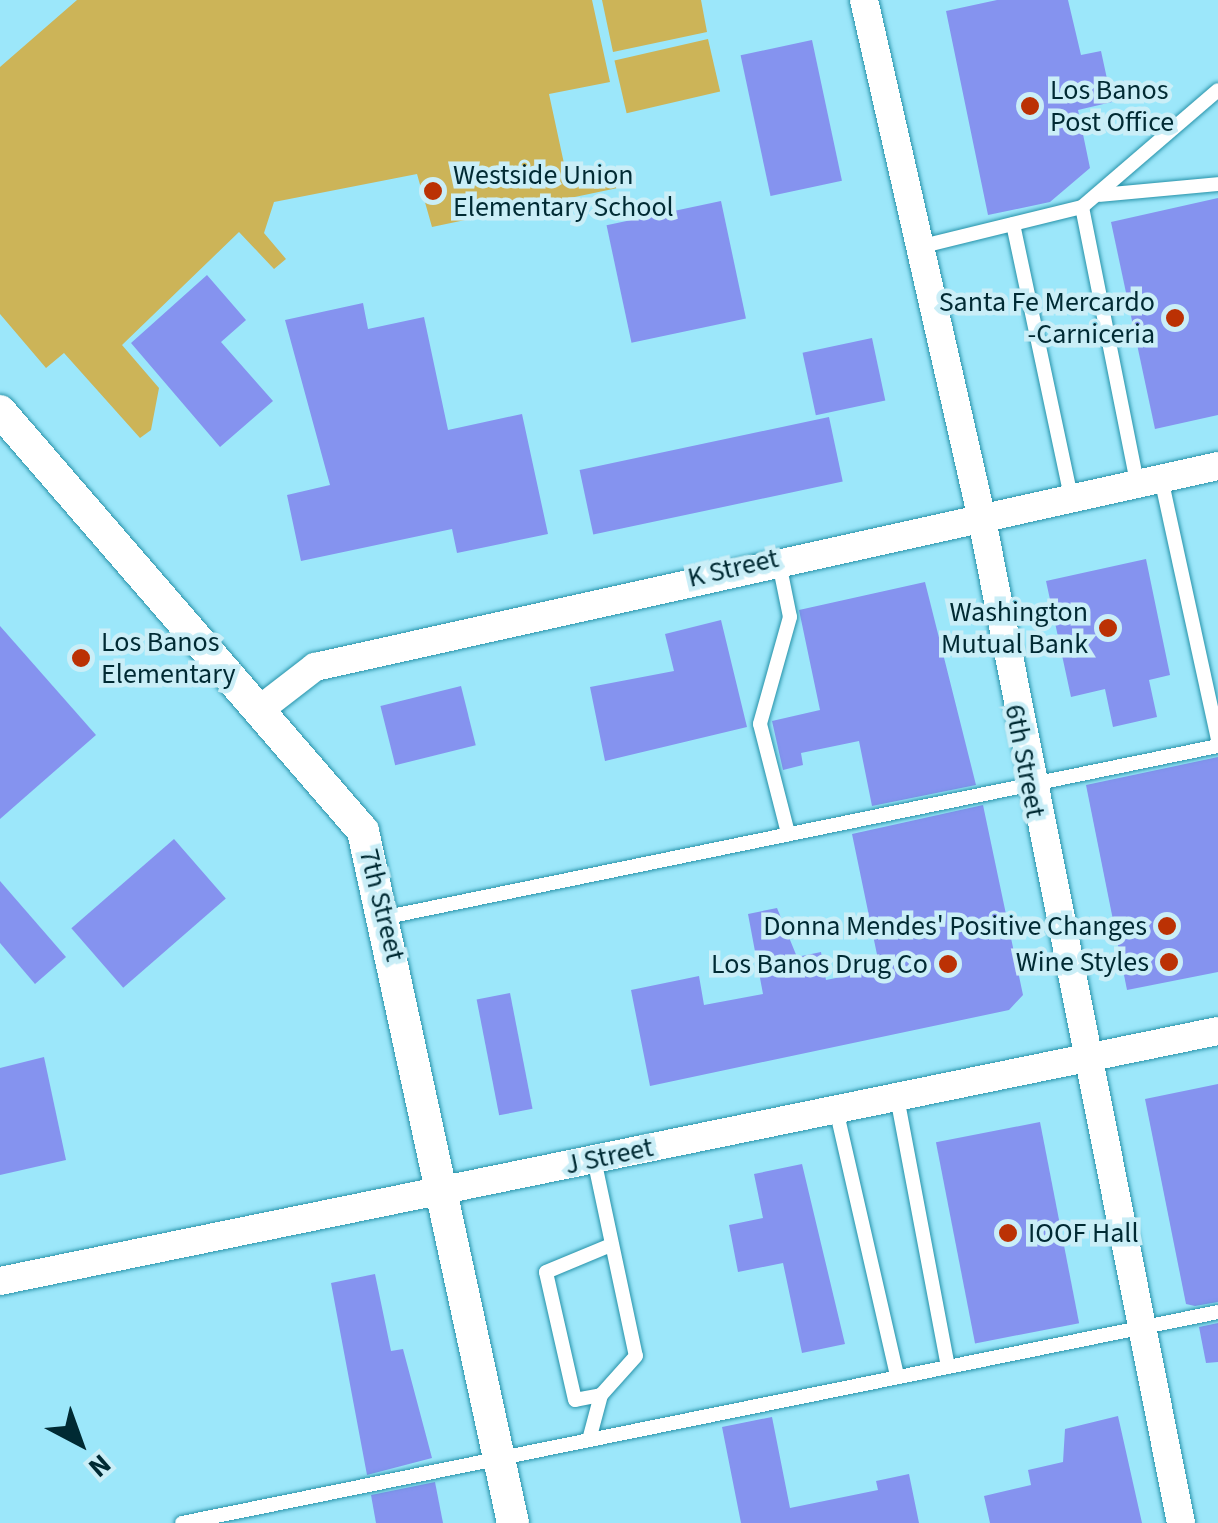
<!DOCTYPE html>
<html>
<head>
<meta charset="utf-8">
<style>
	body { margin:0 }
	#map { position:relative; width:1218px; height:1523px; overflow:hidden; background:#9ce7fa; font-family:"Source Sans 3",sans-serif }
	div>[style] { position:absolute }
	.green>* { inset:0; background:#ccb458; transform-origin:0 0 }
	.building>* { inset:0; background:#8593ef; transform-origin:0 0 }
	.roads { filter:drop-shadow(0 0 2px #2692a9) drop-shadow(0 0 2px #2692a9) }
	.service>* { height:14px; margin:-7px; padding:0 7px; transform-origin:7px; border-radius:7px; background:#fff }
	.minor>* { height:28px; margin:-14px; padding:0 14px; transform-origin:14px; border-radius:14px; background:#fff }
	.tertiary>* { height:32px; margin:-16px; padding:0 16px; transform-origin:16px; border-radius:16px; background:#fff }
	.dots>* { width:28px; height:28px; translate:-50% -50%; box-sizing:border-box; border:5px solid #caeef7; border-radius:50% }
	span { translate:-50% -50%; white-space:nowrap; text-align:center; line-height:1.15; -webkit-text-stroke:9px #caeef7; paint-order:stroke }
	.poi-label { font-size:28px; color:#002a33 }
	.left { translate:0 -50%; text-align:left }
	.right { translate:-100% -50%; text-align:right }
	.street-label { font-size:28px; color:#002a33 }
	.north { position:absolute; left:30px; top:1393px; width:100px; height:100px; -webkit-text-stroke:8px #caeef7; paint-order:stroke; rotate:139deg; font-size:28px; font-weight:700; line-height:40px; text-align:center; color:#002a33 }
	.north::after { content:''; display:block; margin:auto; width:35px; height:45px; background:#002a33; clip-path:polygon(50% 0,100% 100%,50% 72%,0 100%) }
</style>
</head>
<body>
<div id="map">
	<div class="green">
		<div style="clip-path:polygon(77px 0,592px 0,610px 82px,549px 94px,568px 182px,627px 171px,632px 185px,432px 227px,417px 174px,274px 202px,264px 233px,286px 259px,274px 269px,239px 232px,122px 345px,159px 388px,151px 430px,140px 438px,64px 353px,46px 368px,0 314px,0 67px)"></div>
		<div style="clip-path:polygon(602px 0,701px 0,707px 32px,613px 52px)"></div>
		<div style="left:708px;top:39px;width:54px;height:96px;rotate:77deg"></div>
	</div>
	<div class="building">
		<div style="clip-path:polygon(997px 0,1068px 0,1081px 55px,1101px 51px,1112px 102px,1078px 110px,1090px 168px,1050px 202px,988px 215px,946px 11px)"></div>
		<div style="left:812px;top:40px;width:144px;height:73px;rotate:78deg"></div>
		<div style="clip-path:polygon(1218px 198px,1218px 415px,1155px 429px,1111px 222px)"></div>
		<div style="left:721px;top:201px;width:120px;height:117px;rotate:78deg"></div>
		<div style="clip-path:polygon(207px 275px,246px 320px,221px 342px,273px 401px,220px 447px,131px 343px)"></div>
		<div style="clip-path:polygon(363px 303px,368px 329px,424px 317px,448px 430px,522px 414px,548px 534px,457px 553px,452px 529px,301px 561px,287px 495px,330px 485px,285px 320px)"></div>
		<div style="left:872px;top:338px;width:64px;height:71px;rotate:78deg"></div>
		<div style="left:829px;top:417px;width:66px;height:255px;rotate:78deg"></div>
		<div style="clip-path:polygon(1146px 559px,1170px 675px,1149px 680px,1157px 717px,1113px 727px,1105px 689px,1071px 697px,1046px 581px)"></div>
		<div style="clip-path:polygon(925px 582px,976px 785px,872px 806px,859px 741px,801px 753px,803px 765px,783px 770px,772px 721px,820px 710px,799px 610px)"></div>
		<div style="clip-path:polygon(721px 620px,747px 727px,605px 761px,590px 687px,674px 671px,665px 634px)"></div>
		<div style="clip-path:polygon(0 626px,96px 735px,0 819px)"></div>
		<div style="left:461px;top:686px;width:61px;height:83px;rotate:76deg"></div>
		<div style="clip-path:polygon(1218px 757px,1218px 972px,1127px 990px,1086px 785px)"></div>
		<div style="clip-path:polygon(983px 805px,1023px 995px,1009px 1010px,650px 1086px,631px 990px,699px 976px,704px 1005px,763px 994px,748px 914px,777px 908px,797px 957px,821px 952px,826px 980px,880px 969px,852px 834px)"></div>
		<div style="left:174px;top:839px;width:79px;height:136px;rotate:49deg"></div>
		<div style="clip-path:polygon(0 881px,66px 957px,35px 984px,0 943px)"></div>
		<div style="left:510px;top:993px;width:118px;height:34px;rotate:79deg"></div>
		<div style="clip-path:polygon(44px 1057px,66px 1160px,0 1175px,0 1068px)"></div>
		<div style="clip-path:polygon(1218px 1084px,1218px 1302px,1195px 1306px,1186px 1304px,1145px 1099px)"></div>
		<div style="left:1040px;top:1122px;width:205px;height:106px;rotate:79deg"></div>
		<div style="clip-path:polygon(802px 1164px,845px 1344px,802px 1353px,783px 1263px,738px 1272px,729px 1225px,763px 1218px,754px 1174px)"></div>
		<div style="clip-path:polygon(375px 1274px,391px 1351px,403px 1349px,432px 1458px,367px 1475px,331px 1283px)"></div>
		<div style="clip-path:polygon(1218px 1323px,1218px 1362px,1206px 1363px,1199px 1327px)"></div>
		<div style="clip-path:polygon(1118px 1416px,1142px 1523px,990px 1523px,984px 1496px,1031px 1485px,1028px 1470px,1063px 1462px,1065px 1429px)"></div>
		<div style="clip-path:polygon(772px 1417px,790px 1508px,878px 1490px,876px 1481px,909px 1474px,919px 1523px,741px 1523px,722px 1427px)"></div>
		<div style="clip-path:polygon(435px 1482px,443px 1523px,376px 1523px,371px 1495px)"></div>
	</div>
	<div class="roads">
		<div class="service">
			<div style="left:1100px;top:195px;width:119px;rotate:-5.3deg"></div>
			<div style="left:1082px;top:207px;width:281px;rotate:78.7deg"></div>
			<div style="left:1013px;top:224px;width:279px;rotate:78deg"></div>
			<div style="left:919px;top:247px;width:168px;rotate:-13.8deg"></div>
			<div style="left:1082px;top:207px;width:179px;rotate:-40.7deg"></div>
			<div style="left:1161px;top:478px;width:268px;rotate:77.7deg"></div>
			<div style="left:779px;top:563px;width:55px;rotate:78.5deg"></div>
			<div style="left:790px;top:617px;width:111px;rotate:105.7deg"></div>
			<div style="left:760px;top:724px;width:113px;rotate:75.6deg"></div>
			<div style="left:387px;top:917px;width:848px;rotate:-11.63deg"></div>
			<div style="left:897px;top:1097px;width:274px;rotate:79.3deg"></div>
			<div style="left:836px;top:1109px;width:274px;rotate:77.1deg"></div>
			<div style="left:594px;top:1159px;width:201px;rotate:78deg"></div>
			<div style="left:636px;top:1356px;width:52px;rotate:131.9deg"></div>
			<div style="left:601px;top:1395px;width:26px;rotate:169deg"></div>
			<div style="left:575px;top:1400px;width:131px;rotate:-102.8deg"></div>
			<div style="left:546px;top:1272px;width:70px;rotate:-22.6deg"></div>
			<div style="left:589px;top:1440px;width:47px;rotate:-75.1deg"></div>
			<div style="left:182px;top:1523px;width:1057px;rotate:-11.51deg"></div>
		</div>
		<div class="minor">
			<div style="left:864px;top:0;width:528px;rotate:77.2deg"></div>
			<div style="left:981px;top:515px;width:1028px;rotate:78.78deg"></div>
			<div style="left:263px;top:707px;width:66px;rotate:-37.6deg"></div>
			<div style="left:315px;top:667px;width:925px;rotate:-12.55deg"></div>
			<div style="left:0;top:1281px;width:1243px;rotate:-11.6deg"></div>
		</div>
		<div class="tertiary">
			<div style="left:0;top:411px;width:555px;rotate:49.16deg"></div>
			<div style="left:363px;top:831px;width:708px;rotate:77.77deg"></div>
		</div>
	</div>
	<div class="dots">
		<div style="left:1030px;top:106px;background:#bb3104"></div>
		<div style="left:433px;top:191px;background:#bb3104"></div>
		<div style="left:1175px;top:318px;background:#bb3104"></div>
		<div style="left:1108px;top:628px;background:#bb3104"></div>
		<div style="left:81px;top:658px;background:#bb3104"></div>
		<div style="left:1167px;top:926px;background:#bb3104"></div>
		<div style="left:1169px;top:962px;background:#bb3104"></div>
		<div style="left:948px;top:964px;background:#bb3104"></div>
		<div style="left:1008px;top:1233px;background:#bb3104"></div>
	</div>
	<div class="poi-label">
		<span class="left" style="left:1050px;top:106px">Los Banos<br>Post Office</span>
		<span class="left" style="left:453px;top:191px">Westside Union<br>Elementary School</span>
		<span class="right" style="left:1155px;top:318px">Santa Fe Mercardo<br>-Carniceria</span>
		<span class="right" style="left:1088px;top:628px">Washington<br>Mutual Bank</span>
		<span class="left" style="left:101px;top:658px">Los Banos<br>Elementary</span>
		<span class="right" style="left:1147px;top:926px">Donna Mendes' Positive Changes</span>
		<span class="right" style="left:1149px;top:962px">Wine Styles</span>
		<span class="right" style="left:928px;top:964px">Los Banos Drug Co</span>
		<span class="left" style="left:1028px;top:1233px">IOOF Hall</span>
	</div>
	<div class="street-label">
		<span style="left:733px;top:568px;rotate:-13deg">K Street</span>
		<span style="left:1025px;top:761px;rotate:79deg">6th Street</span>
		<span style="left:382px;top:905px;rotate:76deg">7th Street</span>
		<span style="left:609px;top:1156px;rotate:-12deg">J Street</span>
	</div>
	<div class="north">N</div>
</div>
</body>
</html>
